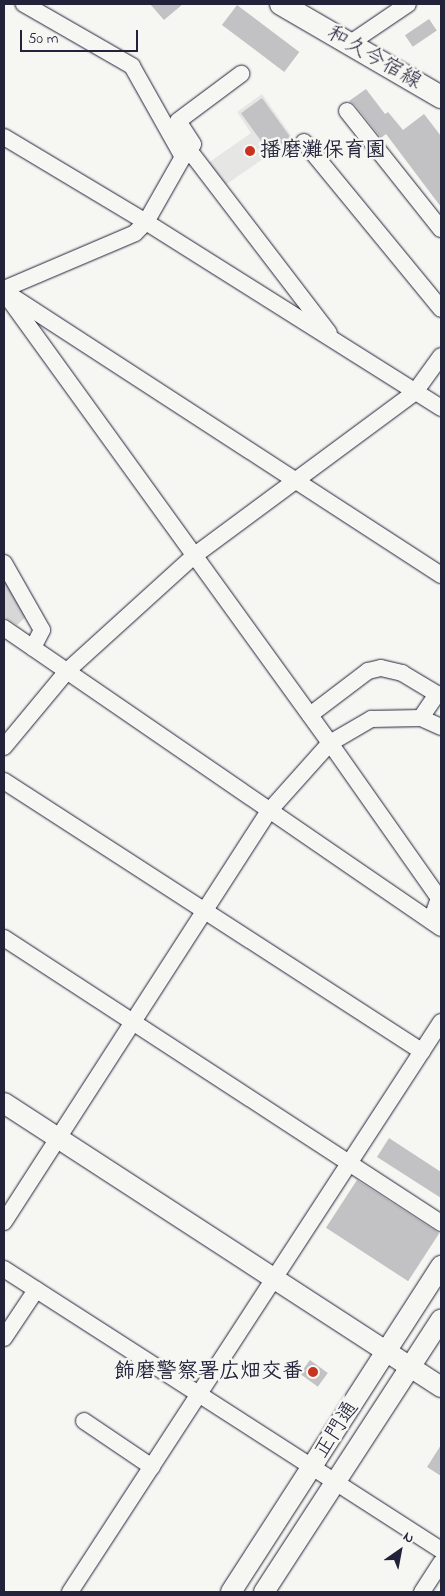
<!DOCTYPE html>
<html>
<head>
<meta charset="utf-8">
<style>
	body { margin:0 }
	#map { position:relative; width:445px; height:1596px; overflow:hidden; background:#f6f6f2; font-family:"Indie Flower","Klee One",sans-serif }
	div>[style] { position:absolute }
	.built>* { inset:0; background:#e6e6e4 }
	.green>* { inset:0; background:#d7d7d7 }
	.building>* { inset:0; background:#c2c2c4; transform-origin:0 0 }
	.roads { filter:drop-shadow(0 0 1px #22223b) drop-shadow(0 0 1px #22223b) }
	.minor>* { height:16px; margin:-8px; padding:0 8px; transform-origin:8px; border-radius:8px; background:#f6f6f2 }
	.tertiary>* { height:20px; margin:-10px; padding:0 10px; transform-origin:10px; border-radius:10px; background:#f6f6f2 }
	.secondary>* { height:22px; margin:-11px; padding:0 11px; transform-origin:11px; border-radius:11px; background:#f6f6f2 }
	.dots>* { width:14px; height:14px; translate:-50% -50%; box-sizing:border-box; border:2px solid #f6f6f2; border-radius:50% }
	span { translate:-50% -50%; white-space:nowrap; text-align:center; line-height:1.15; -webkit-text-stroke:5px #f6f6f2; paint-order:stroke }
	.street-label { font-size:21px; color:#22223b }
	.poi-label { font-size:21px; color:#22223b; font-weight:700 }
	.left { translate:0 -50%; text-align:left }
	.right { translate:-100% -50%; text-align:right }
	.frame { position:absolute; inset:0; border:5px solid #22223b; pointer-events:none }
	.north { position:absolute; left:375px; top:1526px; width:50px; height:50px; -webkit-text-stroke:4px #f6f6f2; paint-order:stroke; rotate:33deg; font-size:14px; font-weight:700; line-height:20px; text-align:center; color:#22223b }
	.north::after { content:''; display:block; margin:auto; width:18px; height:22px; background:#22223b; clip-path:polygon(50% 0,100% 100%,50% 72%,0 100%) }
	.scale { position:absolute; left:20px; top:30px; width:118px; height:22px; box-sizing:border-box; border:2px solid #22223b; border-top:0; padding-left:6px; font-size:15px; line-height:18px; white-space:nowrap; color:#22223b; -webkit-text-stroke:4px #f6f6f2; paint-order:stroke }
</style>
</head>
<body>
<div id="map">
	<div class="built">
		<div style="clip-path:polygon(262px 94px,293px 138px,224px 186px,208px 163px,251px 133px,237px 112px)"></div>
	</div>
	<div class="green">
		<div style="clip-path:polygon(4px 576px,27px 616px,17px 625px,4px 617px)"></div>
	</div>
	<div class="building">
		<div style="clip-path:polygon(150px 4px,183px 4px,164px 20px)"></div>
		<div style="left:237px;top:5px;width:78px;height:25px;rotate:37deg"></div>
		<div style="left:429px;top:19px;width:14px;height:29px;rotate:56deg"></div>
		<div style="clip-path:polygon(366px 89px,385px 114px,388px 112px,403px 130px,424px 114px,441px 136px,441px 207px,386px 134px,381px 138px,355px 105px,349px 101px)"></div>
		<div style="left:262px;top:98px;width:49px;height:26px;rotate:54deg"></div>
		<div style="clip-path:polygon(389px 1138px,441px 1172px,441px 1198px,377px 1157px)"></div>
		<div style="left:357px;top:1180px;width:98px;height:57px;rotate:33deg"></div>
		<div style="left:310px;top:1360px;width:22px;height:17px;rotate:36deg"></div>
		<div style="clip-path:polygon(441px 1445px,441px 1476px,427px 1467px)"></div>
	</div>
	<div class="roads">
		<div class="minor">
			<div style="left:349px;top:44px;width:71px;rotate:-34.1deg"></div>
			<div style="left:347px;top:111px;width:151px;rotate:51.5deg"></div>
			<div style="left:4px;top:137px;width:165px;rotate:30.9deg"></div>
			<div style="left:146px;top:222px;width:349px;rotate:32.2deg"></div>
			<div style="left:304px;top:142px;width:216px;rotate:50.6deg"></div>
			<div style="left:189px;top:150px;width:230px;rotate:52.6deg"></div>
			<div style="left:185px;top:156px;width:14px;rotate:-56deg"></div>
			<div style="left:193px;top:144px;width:27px;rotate:-123deg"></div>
			<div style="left:178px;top:121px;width:79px;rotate:-36.7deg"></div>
			<div style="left:4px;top:289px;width:142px;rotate:-23.1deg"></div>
			<div style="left:135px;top:233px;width:16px;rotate:-45deg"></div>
			<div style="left:146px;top:222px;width:75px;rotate:-60.4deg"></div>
			<div style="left:183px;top:157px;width:104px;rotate:-119.3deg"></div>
			<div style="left:132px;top:66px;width:125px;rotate:-150.1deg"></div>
			<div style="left:4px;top:292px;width:556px;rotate:54.14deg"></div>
			<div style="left:330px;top:743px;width:189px;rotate:54.9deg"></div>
			<div style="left:439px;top:898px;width:24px;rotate:109deg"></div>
			<div style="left:10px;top:295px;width:514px;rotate:33.01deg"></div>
			<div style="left:4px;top:563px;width:77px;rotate:60.4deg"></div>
			<div style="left:42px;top:630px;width:20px;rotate:117deg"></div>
			<div style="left:4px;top:628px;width:530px;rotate:34.47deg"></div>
			<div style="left:310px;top:715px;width:73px;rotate:-37.2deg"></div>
			<div style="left:368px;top:671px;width:13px;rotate:-13deg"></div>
			<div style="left:381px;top:668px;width:22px;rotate:13deg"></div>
			<div style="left:402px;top:673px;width:41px;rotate:31deg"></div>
			<div style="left:437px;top:694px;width:29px;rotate:124deg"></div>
			<div style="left:4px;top:747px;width:99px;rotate:-50.3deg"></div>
			<div style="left:67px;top:671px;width:173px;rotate:-42.2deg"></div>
			<div style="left:195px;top:555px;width:274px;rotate:-36.5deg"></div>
			<div style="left:415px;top:392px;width:44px;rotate:-54.2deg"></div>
			<div style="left:4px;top:781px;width:498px;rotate:32.9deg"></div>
			<div style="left:4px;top:938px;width:522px;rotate:33.11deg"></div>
			<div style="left:4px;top:1222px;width:490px;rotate:-57.2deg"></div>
			<div style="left:270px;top:810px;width:90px;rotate:-48.2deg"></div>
			<div style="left:330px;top:743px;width:48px;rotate:-30.3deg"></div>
			<div style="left:371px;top:719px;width:50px;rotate:-1.1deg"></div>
			<div style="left:421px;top:718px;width:22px;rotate:24deg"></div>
			<div style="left:4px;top:1269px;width:520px;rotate:32.74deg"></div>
			<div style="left:4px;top:1338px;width:58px;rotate:-56.3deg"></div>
			<div style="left:84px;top:1421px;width:82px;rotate:34.1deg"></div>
			<div style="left:70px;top:1592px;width:680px;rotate:-56.94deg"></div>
			<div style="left:422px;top:1592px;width:35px;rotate:-57deg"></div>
		</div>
		<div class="tertiary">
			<div style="left:4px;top:1103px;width:521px;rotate:33.02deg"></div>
			<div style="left:231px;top:1592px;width:388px;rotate:-57.2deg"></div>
			<div style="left:264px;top:1592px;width:325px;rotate:-57deg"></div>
		</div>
		<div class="secondary">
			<div style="left:281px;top:4px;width:185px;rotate:30.2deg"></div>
		</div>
	</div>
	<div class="dots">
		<div style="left:250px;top:151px;background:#c8321e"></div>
		<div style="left:313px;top:1372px;background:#c8321e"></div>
	</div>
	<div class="street-label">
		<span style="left:374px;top:58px;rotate:30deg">和久今宿線</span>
		<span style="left:337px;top:1430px;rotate:-57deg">正門通</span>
	</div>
	<div class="poi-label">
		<span class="left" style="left:260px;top:151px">播磨灘保育園</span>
		<span class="right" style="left:303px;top:1372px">飾磨警察署広畑交番</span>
	</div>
	<div class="frame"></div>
	<div class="north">N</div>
	<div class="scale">50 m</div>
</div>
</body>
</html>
